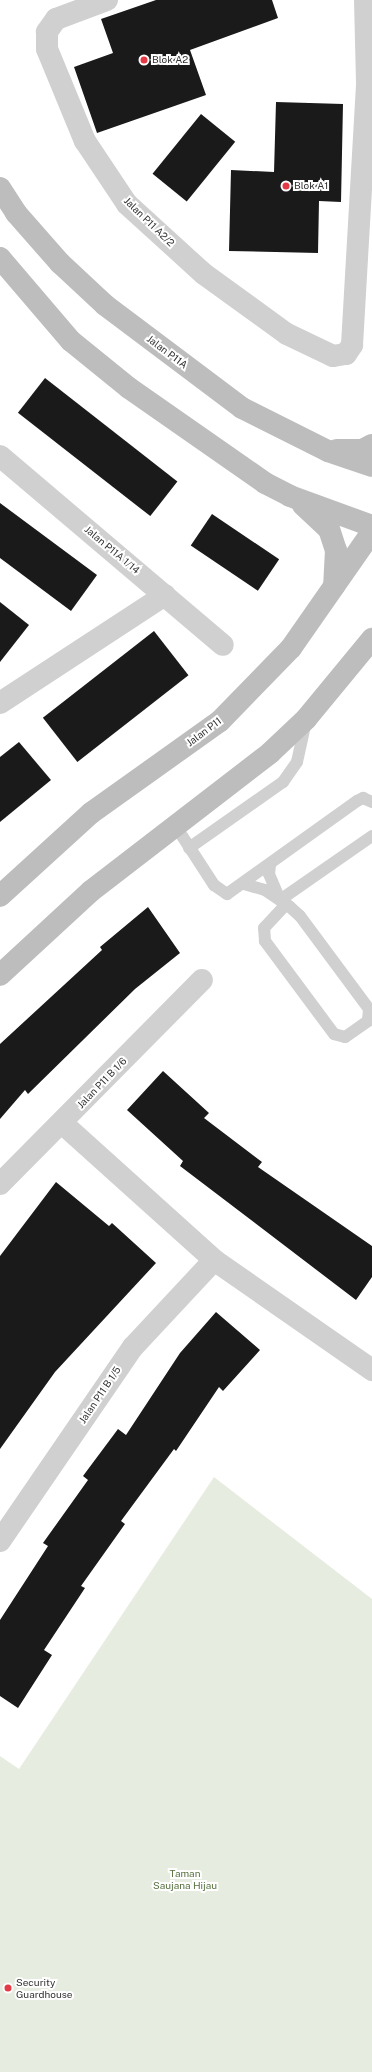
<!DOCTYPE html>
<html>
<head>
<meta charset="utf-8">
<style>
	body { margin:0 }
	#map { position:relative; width:372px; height:2072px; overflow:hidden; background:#fff; font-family:"Public Sans",sans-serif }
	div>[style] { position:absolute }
	.green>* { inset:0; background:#e6ecdf }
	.building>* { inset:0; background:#1a1a1a; transform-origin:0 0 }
	.lane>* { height:12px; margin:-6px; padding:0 6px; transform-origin:6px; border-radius:6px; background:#d0d0d0 }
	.street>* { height:22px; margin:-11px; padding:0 11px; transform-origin:11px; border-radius:11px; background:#d0d0d0 }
	.secondary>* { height:22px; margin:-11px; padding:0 11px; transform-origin:11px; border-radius:11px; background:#bdbdbd }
	.dots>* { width:11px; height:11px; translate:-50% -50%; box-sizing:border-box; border:2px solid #fff; border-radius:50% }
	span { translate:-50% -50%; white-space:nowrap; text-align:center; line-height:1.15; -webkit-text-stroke:4px #fff; paint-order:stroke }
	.poi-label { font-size:10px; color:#333 }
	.left { translate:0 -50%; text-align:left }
	.street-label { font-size:10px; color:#333 }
	.park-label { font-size:10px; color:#56703f }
</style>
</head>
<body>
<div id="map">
	<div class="green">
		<div style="clip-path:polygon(214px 1477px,372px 1599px,372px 2072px,0 2072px,0 1756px,19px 1769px)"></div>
	</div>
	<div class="building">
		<div style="clip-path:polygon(156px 0,272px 0,278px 18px,190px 50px,206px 95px,97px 133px,74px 67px,113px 53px,101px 19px)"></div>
		<div style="clip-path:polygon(276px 102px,343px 104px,341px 202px,319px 201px,318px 253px,229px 251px,231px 170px,274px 172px)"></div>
		<div style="left:201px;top:114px;width:44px;height:77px;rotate:39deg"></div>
		<div style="left:45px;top:378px;width:168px;height:44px;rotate:38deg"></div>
		<div style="clip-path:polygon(0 503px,97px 575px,71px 611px,0 558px)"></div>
		<div style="left:212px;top:514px;width:81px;height:38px;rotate:34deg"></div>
		<div style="clip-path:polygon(0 602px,29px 625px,0 662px)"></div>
		<div style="left:154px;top:631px;width:56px;height:141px;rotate:52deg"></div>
		<div style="clip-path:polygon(19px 742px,51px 780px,0 822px,0 757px)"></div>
		<div style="clip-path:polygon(148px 907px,180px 953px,135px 989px,28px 1094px,25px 1090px,0 1119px,0 1044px,102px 950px,100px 947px)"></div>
		<div style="clip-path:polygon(163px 1071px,209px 1113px,204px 1118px,262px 1162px,258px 1167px,372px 1246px,372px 1277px,356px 1300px,180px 1166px,183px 1161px,127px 1110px)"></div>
		<div style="clip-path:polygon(56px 1182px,109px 1226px,112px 1223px,156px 1263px,55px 1372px,0 1449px,0 1256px)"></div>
		<div style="clip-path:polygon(216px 1312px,260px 1350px,223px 1391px,219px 1387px,176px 1451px,174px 1449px,121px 1521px,125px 1524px,81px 1586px,85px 1588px,44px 1650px,52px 1655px,18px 1708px,0 1696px,0 1620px,48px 1546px,43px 1543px,88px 1480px,83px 1476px,118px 1429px,126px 1435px,180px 1353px)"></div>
	</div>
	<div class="lane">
		<div style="left:175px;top:825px;width:72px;rotate:57deg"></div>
		<div style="left:214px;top:885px;width:16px;rotate:35deg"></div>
		<div style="left:227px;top:894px;width:160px;rotate:-35.6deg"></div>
		<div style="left:357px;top:801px;width:7px;rotate:-27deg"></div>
		<div style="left:363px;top:798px;width:10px;rotate:24deg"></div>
		<div style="left:189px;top:848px;width:115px;rotate:-35.1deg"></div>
		<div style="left:283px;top:782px;width:24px;rotate:-55deg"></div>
		<div style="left:297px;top:762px;width:42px;rotate:-77.6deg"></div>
		<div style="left:270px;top:865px;width:9px;rotate:96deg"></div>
		<div style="left:269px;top:874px;width:28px;rotate:67deg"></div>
		<div style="left:244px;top:884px;width:22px;rotate:16deg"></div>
		<div style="left:265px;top:890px;width:30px;rotate:34deg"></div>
		<div style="left:290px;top:907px;width:13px;rotate:42deg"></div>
		<div style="left:300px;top:916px;width:116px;rotate:53.4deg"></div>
		<div style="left:369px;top:1009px;width:12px;rotate:95deg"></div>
		<div style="left:368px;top:1021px;width:28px;rotate:145deg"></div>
		<div style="left:345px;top:1037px;width:11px;rotate:-165deg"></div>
		<div style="left:334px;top:1034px;width:116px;rotate:-126.6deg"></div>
		<div style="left:265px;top:941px;width:13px;rotate:-94deg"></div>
		<div style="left:264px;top:928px;width:33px;rotate:-47deg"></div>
		<div style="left:280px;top:900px;width:112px;rotate:-34.8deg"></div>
	</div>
	<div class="street">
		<div style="left:107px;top:0;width:54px;rotate:159.6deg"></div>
		<div style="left:56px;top:19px;width:16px;rotate:125deg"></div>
		<div style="left:47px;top:32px;width:17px;rotate:90deg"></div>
		<div style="left:47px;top:49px;width:100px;rotate:67.6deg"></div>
		<div style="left:85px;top:141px;width:76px;rotate:56.3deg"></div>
		<div style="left:127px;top:204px;width:104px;rotate:42.3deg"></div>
		<div style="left:204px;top:274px;width:102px;rotate:35.9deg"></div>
		<div style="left:287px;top:334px;width:51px;rotate:25.6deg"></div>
		<div style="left:333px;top:356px;width:13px;rotate:-9deg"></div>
		<div style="left:346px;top:354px;width:11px;rotate:-56deg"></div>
		<div style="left:352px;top:345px;width:263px;rotate:-86.7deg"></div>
		<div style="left:367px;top:82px;width:82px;rotate:-91.4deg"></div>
		<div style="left:0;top:456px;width:292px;rotate:40.3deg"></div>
		<div style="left:0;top:703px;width:197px;rotate:-33.2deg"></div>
		<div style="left:62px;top:1123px;width:205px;rotate:42deg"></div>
		<div style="left:214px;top:1260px;width:193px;rotate:34.8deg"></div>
		<div style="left:0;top:1184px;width:287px;rotate:-45.3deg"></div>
		<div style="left:0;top:1541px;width:235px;rotate:-55.6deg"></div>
		<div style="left:133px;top:1347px;width:119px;rotate:-47deg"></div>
	</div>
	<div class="secondary">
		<div style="left:0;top:188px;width:30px;rotate:57deg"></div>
		<div style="left:16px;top:213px;width:67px;rotate:48.7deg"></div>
		<div style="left:60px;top:263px;width:62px;rotate:43deg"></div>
		<div style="left:105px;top:305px;width:171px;rotate:36.9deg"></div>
		<div style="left:242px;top:408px;width:96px;rotate:26.6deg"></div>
		<div style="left:328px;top:451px;width:46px;rotate:18.8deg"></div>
		<div style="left:0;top:258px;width:109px;rotate:49.5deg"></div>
		<div style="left:71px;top:341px;width:75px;rotate:39deg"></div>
		<div style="left:129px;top:388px;width:166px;rotate:34.9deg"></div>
		<div style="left:265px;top:483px;width:28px;rotate:27deg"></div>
		<div style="left:290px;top:496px;width:87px;rotate:20.1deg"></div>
		<div style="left:337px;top:450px;width:25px"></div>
		<div style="left:362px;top:450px;width:11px;rotate:-27deg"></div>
		<div style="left:303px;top:505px;width:35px;rotate:43deg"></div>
		<div style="left:329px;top:529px;width:22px;rotate:72deg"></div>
		<div style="left:336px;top:550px;width:36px;rotate:93deg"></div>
		<div style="left:0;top:896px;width:123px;rotate:-42.4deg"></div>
		<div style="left:91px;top:813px;width:158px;rotate:-35.5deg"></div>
		<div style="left:220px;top:721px;width:102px;rotate:-45.8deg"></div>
		<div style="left:291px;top:648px;width:141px;rotate:-55.1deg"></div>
		<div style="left:0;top:975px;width:124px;rotate:-42.7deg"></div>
		<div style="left:91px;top:891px;width:226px;rotate:-37.6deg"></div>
		<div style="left:270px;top:753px;width:50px;rotate:-43.4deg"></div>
		<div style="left:306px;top:719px;width:104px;rotate:-50.5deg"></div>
	</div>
	<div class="dots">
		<div style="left:144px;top:60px;background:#e63946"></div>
		<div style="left:286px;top:186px;background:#e63946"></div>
		<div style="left:8px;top:1988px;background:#e63946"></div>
	</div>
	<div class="poi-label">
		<span class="left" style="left:152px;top:60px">Blok A2</span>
		<span class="left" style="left:294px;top:186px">Blok A1</span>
		<span class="left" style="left:16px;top:1988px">Security<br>Guardhouse</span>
	</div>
	<div class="street-label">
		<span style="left:149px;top:222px;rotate:44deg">Jalan P11 A2/2</span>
		<span style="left:167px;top:352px;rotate:37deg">Jalan P11A</span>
		<span style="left:112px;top:550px;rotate:40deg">Jalan P11A 1/14</span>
		<span style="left:204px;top:732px;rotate:-37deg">Jalan P11</span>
		<span style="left:102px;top:1083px;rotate:-46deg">Jalan P11 B 1/6</span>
		<span style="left:100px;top:1395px;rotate:-56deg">Jalan P11 B 1/5</span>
	</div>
	<div class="park-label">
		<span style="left:185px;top:1879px">Taman<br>Saujana Hijau</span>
	</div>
</div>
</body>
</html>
